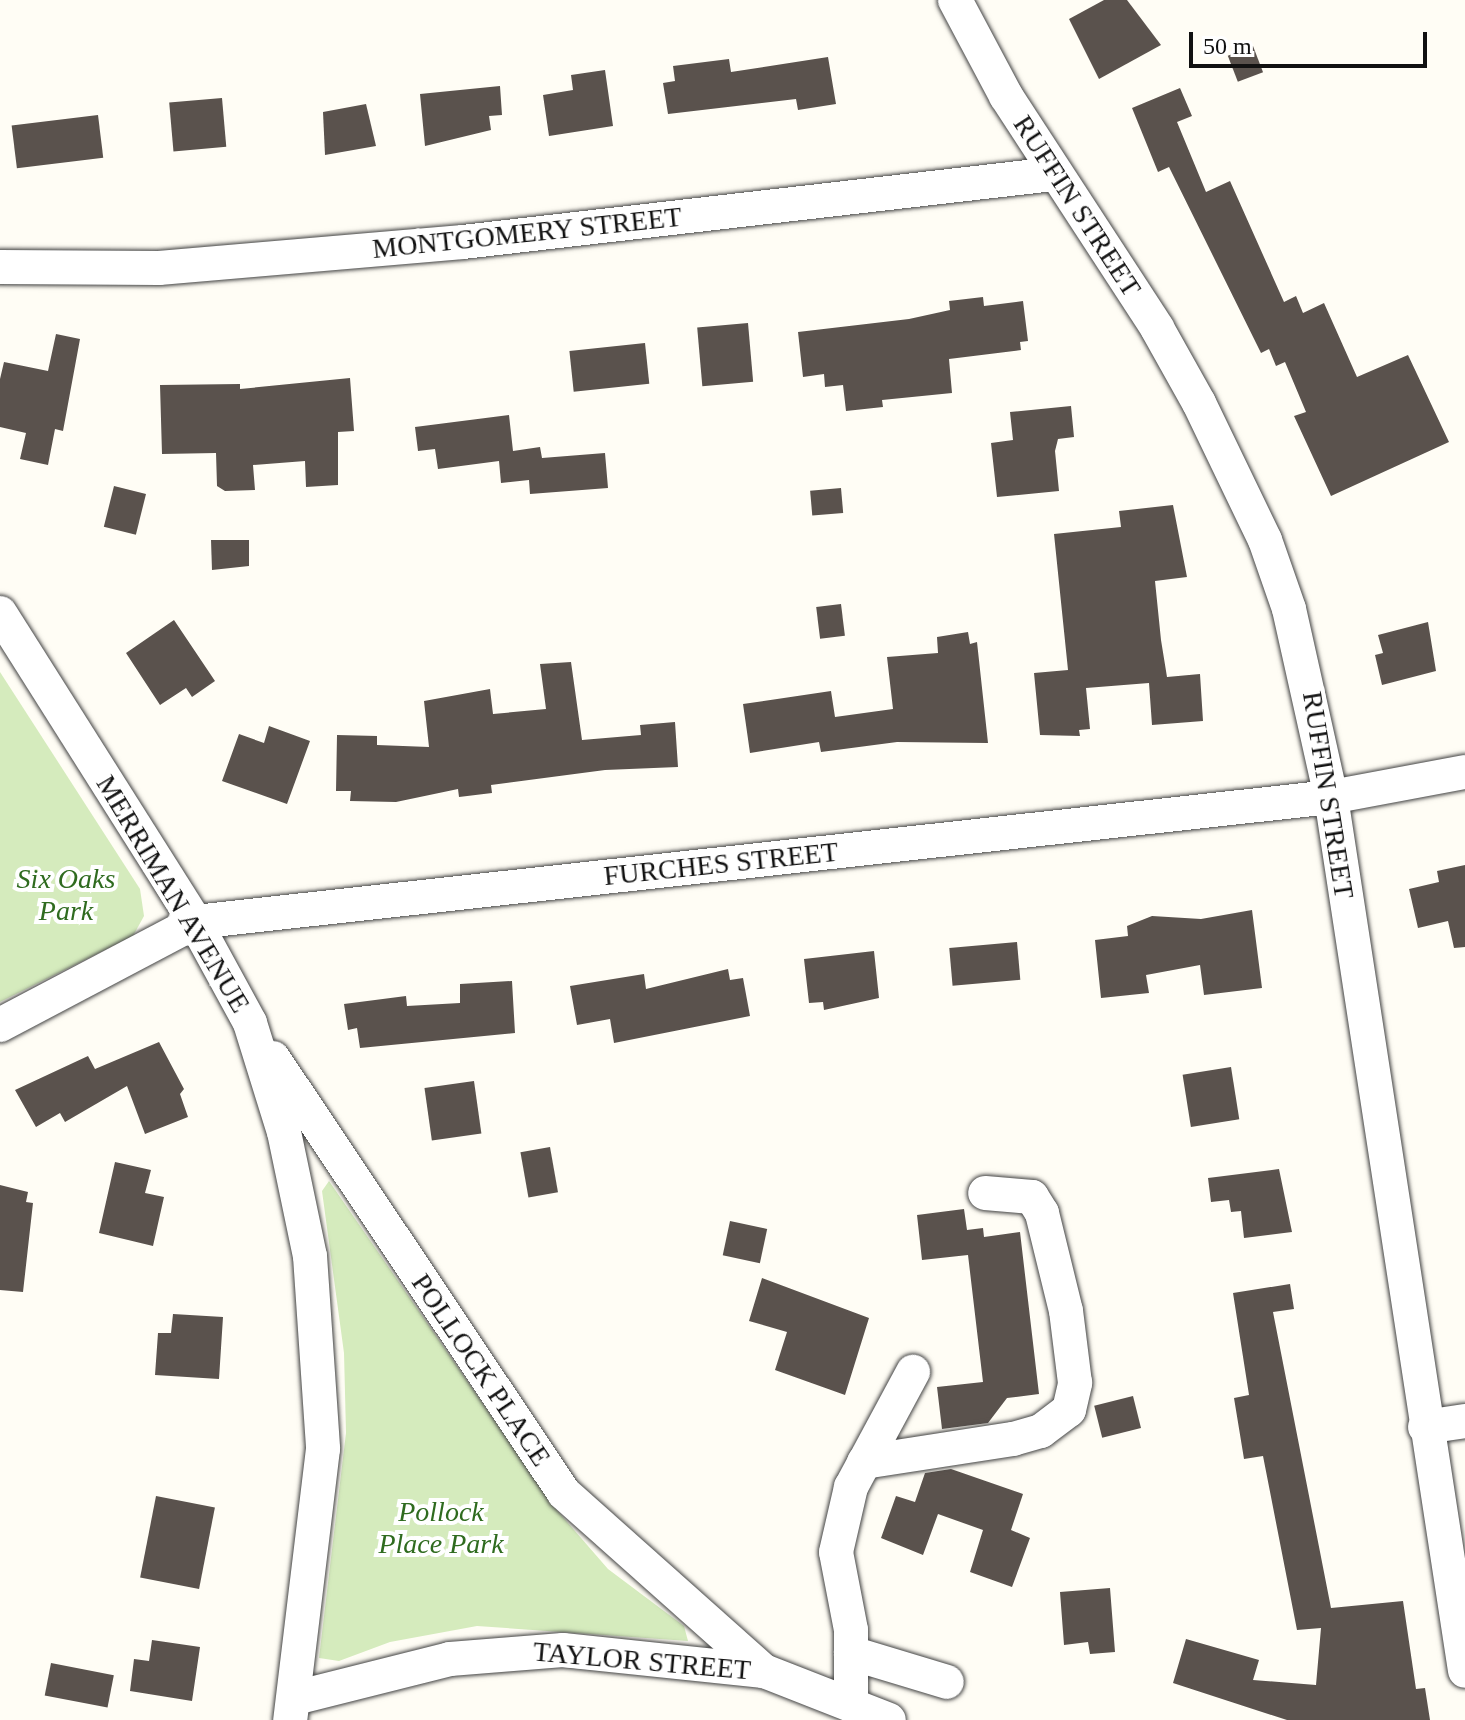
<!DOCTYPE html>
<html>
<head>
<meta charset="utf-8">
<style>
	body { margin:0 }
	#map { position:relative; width:1465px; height:1720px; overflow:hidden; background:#fffdf5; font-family:"Times New Roman",serif }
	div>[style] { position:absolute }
	.green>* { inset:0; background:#d5ebbd }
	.building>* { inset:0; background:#5a524d; transform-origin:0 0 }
	.roads { filter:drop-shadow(0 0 2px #444) drop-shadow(0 0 2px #444) }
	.minor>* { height:34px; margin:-17px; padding:0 17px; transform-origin:17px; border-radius:17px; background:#fff }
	span { translate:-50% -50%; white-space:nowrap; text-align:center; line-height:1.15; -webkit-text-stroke:8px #fff; paint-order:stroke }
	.street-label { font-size:28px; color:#111 }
	.park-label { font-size:28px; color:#2f6b1f; font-style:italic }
	.scale { position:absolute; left:1189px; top:32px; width:238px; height:36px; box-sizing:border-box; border:4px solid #111; border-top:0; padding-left:10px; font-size:24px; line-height:28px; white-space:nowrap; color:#111; -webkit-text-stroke:6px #fff; paint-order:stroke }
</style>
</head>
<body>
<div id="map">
	<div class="green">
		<div style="clip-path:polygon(0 672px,140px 889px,144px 916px,133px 936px,0 1002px)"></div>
		<div style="clip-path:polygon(329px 1181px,555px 1508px,608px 1569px,684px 1626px,688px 1641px,477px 1626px,390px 1642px,339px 1661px,319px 1658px,346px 1433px,344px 1353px,322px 1191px)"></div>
	</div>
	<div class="building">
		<div style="clip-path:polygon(1104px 0,1127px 0,1161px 45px,1099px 79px,1069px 19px)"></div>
		<div style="left:1253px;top:46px;width:28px;height:27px;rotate:69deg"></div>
		<div style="clip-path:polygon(828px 57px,836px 104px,798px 110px,796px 99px,668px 114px,663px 83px,675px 81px,673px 66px,729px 59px,731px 72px)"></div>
		<div style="clip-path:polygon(605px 70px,613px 126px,549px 136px,543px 95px,573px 90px,571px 75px)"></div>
		<div style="clip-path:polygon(500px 86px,502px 115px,489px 116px,491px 130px,425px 146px,420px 94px)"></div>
		<div style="clip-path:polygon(1180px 88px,1192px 116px,1177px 122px,1206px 192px,1230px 181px,1284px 302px,1296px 296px,1303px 313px,1324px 303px,1357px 377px,1408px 355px,1449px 442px,1331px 496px,1294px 416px,1306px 412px,1285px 362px,1276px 366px,1269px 349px,1261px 353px,1169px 167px,1158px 172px,1132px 108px)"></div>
		<div style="left:222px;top:98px;width:49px;height:53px;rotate:85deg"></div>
		<div style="clip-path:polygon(366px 104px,376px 146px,325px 155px,323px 112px)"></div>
		<div style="left:98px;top:115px;width:43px;height:87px;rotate:83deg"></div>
		<div style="clip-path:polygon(983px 297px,984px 306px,1023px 301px,1028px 341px,1020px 342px,1021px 350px,949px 359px,952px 393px,882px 400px,883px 407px,846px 411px,843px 385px,825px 387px,824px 374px,803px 377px,798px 332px,909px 319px,950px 310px,949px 301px)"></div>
		<div style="left:748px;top:323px;width:59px;height:51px;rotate:85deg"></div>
		<div style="clip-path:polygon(56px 334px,80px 339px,63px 431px,55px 429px,48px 465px,20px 459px,26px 433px,0 427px,0 379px,4px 362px,48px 371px)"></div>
		<div style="left:645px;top:343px;width:41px;height:76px;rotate:84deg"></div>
		<div style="clip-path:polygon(350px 378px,354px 431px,338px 432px,338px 485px,306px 487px,305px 461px,253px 465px,255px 490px,225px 491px,217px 486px,216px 453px,162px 454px,160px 385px,240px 384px,240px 389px)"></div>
		<div style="clip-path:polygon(1071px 406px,1074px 437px,1058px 439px,1055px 451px,1059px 491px,997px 497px,991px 443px,1013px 440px,1010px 412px)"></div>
		<div style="clip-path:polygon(509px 415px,513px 451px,540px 447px,542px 458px,605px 453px,608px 488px,530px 494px,529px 480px,501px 483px,499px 461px,438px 469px,435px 449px,418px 451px,415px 427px)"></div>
		<div style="left:114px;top:486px;width:33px;height:42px;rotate:14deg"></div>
		<div style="left:841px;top:488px;width:25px;height:31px;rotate:85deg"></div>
		<div style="clip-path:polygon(1173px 505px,1187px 577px,1155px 581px,1161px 640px,1167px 677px,1200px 674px,1203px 721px,1152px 725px,1149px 683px,1086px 688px,1090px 729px,1079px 730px,1080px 736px,1040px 735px,1034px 673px,1068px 670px,1054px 534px,1121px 527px,1119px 511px)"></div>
		<div style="clip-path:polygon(211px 540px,249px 540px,249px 566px,212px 570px)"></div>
		<div style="left:841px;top:604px;width:32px;height:25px;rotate:83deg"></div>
		<div style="clip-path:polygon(174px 620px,215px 681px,192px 697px,186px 688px,160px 705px,126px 653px)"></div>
		<div style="clip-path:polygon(1428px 622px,1436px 671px,1382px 685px,1375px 655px,1383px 653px,1378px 635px)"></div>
		<div style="clip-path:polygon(968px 632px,970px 644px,977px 642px,988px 743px,897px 742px,821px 752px,819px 742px,750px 753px,743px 704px,831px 691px,835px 717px,893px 709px,887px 657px,938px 653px,937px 637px)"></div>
		<div style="clip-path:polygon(571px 662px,582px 740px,641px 735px,640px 725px,675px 722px,678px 767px,605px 770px,491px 785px,492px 793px,459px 797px,458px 789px,396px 802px,350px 801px,351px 791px,336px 791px,337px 735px,377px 736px,377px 745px,429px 747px,424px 701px,490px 689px,493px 714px,546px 709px,540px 664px)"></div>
		<div style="clip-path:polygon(269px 726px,310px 741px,287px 804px,222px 781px,239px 734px,264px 743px)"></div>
		<div style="clip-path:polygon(1465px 865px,1465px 947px,1454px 948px,1448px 921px,1418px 928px,1409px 889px,1439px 882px,1437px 871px)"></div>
		<div style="clip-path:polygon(1252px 910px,1262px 988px,1204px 995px,1200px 965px,1146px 975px,1149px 993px,1101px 998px,1095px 940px,1128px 936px,1127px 926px,1152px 916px,1201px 919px)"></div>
		<div style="left:1017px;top:942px;width:38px;height:68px;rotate:85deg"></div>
		<div style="clip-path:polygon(874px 951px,879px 998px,824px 1010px,823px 1002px,809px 1003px,804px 959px)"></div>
		<div style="clip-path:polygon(728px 969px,730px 980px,743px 978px,750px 1016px,614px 1043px,610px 1019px,577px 1025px,570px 986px,644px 974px,646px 989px)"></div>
		<div style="clip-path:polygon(512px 981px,515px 1033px,360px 1048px,357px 1028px,348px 1030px,344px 1004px,406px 996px,407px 1006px,460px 1003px,460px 984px)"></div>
		<div style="clip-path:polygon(159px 1042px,184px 1089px,180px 1094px,188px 1117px,145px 1134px,127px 1086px,65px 1122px,60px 1113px,36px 1127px,15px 1090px,88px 1056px,95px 1069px)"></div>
		<div style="left:1231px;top:1067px;width:53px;height:49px;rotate:81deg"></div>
		<div style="left:474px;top:1081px;width:53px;height:50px;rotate:82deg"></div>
		<div style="left:550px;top:1147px;width:46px;height:30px;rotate:80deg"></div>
		<div style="clip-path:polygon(115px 1162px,151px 1170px,145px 1193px,164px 1197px,153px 1246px,99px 1233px)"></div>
		<div style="clip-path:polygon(1279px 1169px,1292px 1232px,1244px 1238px,1241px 1211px,1231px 1212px,1229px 1200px,1211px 1202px,1208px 1178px)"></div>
		<div style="clip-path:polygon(0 1185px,28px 1192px,26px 1202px,33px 1203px,23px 1292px,0 1290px)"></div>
		<div style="clip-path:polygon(964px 1209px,967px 1230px,983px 1228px,984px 1237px,1020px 1232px,1039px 1394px,1007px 1398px,988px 1423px,942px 1429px,937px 1387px,983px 1382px,968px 1255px,922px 1260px,917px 1215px)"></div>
		<div style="left:730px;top:1221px;width:38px;height:35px;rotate:12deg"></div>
		<div style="clip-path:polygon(762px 1278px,869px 1318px,845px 1395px,775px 1370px,787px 1332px,749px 1321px)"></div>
		<div style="clip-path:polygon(1290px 1284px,1294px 1309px,1273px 1312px,1331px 1608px,1403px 1601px,1416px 1689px,1425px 1688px,1430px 1720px,1287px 1720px,1173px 1683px,1186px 1639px,1259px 1660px,1253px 1680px,1316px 1685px,1321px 1628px,1297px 1630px,1263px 1456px,1244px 1459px,1234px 1398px,1249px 1395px,1233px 1293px)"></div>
		<div style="clip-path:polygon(173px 1314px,223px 1317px,219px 1379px,155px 1375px,158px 1333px,171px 1333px)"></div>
		<div style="left:1133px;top:1396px;width:33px;height:40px;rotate:76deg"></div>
		<div style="clip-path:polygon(951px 1469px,1023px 1494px,1011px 1530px,1030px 1538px,1012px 1587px,970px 1572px,983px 1530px,938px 1514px,923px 1555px,881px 1538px,896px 1496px,915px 1502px,925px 1473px)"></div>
		<div style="left:156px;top:1496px;width:60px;height:83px;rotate:11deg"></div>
		<div style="clip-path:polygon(1110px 1588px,1115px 1652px,1090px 1654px,1088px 1642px,1064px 1645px,1060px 1592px)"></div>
		<div style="clip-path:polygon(152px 1640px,200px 1647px,192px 1701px,130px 1691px,134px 1659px,149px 1661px)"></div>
		<div style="left:51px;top:1663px;width:64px;height:33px;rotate:11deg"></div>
	</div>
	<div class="roads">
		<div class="minor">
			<div style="left:955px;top:0;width:109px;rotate:62deg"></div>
			<div style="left:1006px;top:96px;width:277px;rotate:56.9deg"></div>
			<div style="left:1157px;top:328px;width:86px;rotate:60.8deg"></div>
			<div style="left:1199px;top:403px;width:152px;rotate:64.3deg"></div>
			<div style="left:1265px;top:540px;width:73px;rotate:70.8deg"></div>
			<div style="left:1289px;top:609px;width:193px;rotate:77.4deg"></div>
			<div style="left:1331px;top:797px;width:884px;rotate:81.28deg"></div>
			<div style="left:0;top:267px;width:159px;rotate:0.4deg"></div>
			<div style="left:159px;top:268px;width:305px;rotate:-4.9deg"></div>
			<div style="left:463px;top:242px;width:594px;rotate:-6.57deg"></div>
			<div style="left:0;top:613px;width:365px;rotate:57.7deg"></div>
			<div style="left:195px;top:922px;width:115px;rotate:61.4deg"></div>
			<div style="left:250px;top:1023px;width:114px;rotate:72.7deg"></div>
			<div style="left:284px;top:1132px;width:127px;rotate:78.2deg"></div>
			<div style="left:310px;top:1256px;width:193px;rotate:86.1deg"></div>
			<div style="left:323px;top:1449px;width:273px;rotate:96.9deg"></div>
			<div style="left:0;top:1025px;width:221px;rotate:-27.8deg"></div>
			<div style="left:195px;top:922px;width:1143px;rotate:-6.28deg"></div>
			<div style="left:1331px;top:797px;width:136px;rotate:-10.6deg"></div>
			<div style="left:273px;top:1058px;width:523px;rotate:56.22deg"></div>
			<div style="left:564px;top:1493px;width:268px;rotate:41.7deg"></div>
			<div style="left:1425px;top:1427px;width:40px;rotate:-8.5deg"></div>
			<div style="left:864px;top:1462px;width:151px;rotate:-8.8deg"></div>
			<div style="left:1013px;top:1439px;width:29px;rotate:-16deg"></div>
			<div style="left:1041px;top:1431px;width:35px;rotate:-37deg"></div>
			<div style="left:1069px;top:1410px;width:28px;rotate:-77deg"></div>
			<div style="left:1075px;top:1383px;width:73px;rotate:-97.1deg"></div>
			<div style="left:1066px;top:1311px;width:101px;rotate:-103.8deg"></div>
			<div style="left:1042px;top:1213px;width:19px;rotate:-122deg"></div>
			<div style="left:1032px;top:1197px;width:47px;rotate:-175.1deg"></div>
			<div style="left:851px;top:1653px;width:100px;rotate:16.8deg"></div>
			<div style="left:295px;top:1698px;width:160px;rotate:-14.1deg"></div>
			<div style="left:450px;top:1659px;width:113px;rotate:-4.6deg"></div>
			<div style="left:563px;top:1650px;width:202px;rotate:6deg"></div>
			<div style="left:764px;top:1671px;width:134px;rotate:21.4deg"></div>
			<div style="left:851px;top:1705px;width:75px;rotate:-90deg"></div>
			<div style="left:851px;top:1630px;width:79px;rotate:-100.9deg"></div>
			<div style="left:836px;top:1552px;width:67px;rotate:-77deg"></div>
			<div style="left:851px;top:1487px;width:131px;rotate:-61.7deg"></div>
		</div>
	</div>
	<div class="street-label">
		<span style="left:1077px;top:206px;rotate:57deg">RUFFIN STREET</span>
		<span style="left:527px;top:233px;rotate:-6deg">MONTGOMERY STREET</span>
		<span style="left:1328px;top:795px;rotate:81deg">RUFFIN STREET</span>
		<span style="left:721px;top:864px;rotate:-6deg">FURCHES STREET</span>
		<span style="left:173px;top:894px;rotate:59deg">MERRIMAN AVENUE</span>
		<span style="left:481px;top:1370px;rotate:56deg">POLLOCK PLACE</span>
		<span style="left:642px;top:1661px;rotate:5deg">TAYLOR STREET</span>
	</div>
	<div class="park-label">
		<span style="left:66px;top:895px">Six Oaks<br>Park</span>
		<span style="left:441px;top:1528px">Pollock<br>Place Park</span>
	</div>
	<div class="scale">50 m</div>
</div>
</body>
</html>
